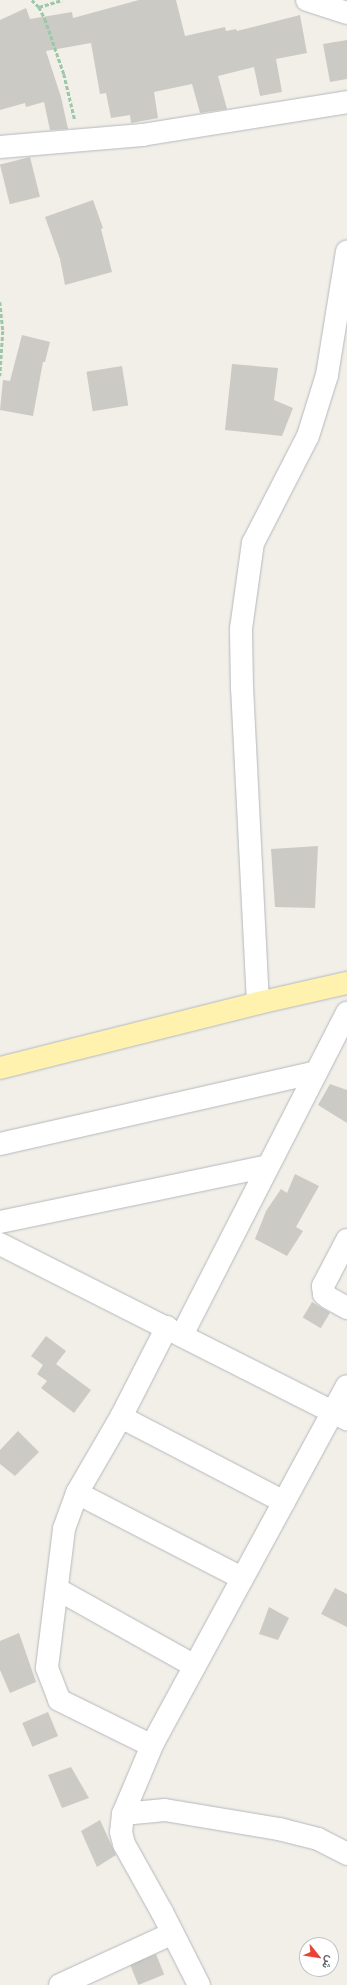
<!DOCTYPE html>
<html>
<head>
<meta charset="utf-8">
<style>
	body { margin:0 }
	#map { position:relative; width:347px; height:1985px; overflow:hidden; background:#f1efe8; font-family:Ubuntu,Vazirmatn,sans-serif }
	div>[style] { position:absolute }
	.building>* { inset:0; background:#cccac5; transform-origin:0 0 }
	.path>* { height:2.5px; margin-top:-1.25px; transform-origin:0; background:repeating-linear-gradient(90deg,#9cc7a9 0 4px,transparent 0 6px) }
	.roads { filter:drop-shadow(0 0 1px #b5b8bc) drop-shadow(0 0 1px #b5b8bc) }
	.minor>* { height:22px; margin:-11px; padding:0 11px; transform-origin:11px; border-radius:11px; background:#fff }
	.major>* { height:22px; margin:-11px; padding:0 11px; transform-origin:11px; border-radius:11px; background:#fff2af }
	span { translate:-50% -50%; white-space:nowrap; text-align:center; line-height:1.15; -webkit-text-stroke:3px #fff; paint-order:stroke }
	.north { position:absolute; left:299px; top:1937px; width:40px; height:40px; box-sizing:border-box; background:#fff; border:1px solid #bfc1c3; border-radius:50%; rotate:120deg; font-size:11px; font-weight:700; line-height:16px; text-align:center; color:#5f6368 }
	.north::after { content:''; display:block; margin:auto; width:14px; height:18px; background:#ea4335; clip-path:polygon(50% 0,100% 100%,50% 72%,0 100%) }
</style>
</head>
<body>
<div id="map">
	<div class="building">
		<div style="clip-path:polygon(139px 0,176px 0,185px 36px,225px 27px,226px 31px,236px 29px,237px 31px,300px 15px,307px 53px,276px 59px,282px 92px,260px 96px,254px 67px,218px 76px,227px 109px,200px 113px,192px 84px,154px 92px,158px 118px,131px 123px,130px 115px,111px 118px,106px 93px,100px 94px,91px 43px,46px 51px,61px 97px,68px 129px,50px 130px,44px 102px,26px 107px,25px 103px,0 110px,0 20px,26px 8px,30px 19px,72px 12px,73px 18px)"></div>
		<div style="clip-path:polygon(347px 40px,347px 79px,330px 82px,323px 44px)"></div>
		<div style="left:30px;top:157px;width:41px;height:31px;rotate:76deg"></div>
		<div style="clip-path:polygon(93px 200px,103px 228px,101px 229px,112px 272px,65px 285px,60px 259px,45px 217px)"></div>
		<div style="clip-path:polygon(22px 335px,50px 342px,45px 362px,43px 362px,33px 416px,0 410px,3px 380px,10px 381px)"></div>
		<div style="clip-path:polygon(232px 364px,278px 368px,274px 400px,293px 408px,282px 436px,225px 430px)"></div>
		<div style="left:122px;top:366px;width:40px;height:36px;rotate:81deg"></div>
		<div style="clip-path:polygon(318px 846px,315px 908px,275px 907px,271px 849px)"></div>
		<div style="clip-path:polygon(330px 1084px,347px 1090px,347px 1123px,318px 1105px)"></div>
		<div style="clip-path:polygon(295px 1174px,319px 1186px,296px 1227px,303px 1231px,287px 1256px,255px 1239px,266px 1211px,281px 1189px,287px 1193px)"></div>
		<div style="left:312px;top:1302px;width:21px;height:18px;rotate:31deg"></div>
		<div style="clip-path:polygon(46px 1336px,66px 1351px,56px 1364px,91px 1390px,74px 1413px,41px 1388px,47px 1381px,37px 1374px,43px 1365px,31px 1356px)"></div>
		<div style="clip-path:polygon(18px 1431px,39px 1452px,15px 1476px,0 1464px,0 1450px)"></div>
		<div style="clip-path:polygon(335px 1588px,347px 1594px,347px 1627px,321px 1614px)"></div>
		<div style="clip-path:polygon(269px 1607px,289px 1618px,278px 1640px,259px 1634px)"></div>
		<div style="clip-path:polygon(19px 1633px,36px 1682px,10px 1693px,0 1670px,0 1641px)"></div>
		<div style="left:48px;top:1712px;width:26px;height:28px;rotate:67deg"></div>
		<div style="clip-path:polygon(71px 1767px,89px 1798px,62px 1808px,48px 1775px)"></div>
		<div style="clip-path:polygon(100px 1820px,116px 1855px,97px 1867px,81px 1831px)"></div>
		<div style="left:156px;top:1954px;width:22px;height:28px;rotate:68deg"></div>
	</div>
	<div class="path">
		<div style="left:32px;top:0;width:10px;rotate:45deg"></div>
		<div style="left:39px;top:7px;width:13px;rotate:63deg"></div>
		<div style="left:45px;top:19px;width:58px;rotate:70.9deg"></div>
		<div style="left:64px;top:74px;width:47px;rotate:76.6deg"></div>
		<div style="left:39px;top:7px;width:24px;rotate:-17deg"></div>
		<div style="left:0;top:302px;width:29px;rotate:84deg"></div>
		<div style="left:3px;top:331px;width:45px;rotate:93.8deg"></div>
	</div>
	<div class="roads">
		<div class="minor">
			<div style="left:307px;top:0;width:42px;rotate:18deg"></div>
			<div style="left:0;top:147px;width:143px;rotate:-4.8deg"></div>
			<div style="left:142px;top:135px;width:208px;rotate:-9.1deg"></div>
			<div style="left:258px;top:1003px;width:314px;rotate:-92.9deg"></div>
			<div style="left:242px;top:689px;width:60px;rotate:-91deg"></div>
			<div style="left:241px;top:629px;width:87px;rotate:-82.1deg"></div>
			<div style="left:253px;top:543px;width:120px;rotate:-62.8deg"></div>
			<div style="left:308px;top:436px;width:64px;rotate:-72.7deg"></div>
			<div style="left:327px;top:375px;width:125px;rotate:-80.8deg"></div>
			<div style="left:0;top:1144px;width:324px;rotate:-12.8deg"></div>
			<div style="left:0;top:1222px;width:273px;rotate:-11.8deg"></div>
			<div style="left:347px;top:1240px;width:52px;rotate:117.6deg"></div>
			<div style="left:323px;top:1286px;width:8px;rotate:83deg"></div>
			<div style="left:324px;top:1294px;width:6px;rotate:39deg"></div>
			<div style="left:329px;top:1298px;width:21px;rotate:29deg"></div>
			<div style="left:0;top:1244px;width:389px;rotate:26.8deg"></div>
			<div style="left:167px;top:1327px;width:101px;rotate:117.1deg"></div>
			<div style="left:121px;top:1417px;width:88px;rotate:120.1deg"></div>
			<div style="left:77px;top:1493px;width:38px;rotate:110deg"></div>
			<div style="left:64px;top:1529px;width:140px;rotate:97deg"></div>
			<div style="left:47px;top:1668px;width:34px;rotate:69deg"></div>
			<div style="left:59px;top:1700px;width:97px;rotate:26.3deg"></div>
			<div style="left:146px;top:1743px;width:7px"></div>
			<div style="left:153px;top:1743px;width:406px;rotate:-61.5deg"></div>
			<div style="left:182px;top:1335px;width:362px;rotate:-62.9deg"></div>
			<div style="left:121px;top:1417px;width:184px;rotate:27.5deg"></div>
			<div style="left:77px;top:1493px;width:186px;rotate:27.3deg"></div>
			<div style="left:57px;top:1589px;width:158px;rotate:29.2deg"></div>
			<div style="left:153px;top:1743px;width:77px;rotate:112.9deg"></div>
			<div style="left:123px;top:1814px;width:18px;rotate:96deg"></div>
			<div style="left:121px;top:1832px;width:12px;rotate:76deg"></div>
			<div style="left:124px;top:1844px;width:78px;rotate:60.8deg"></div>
			<div style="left:162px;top:1912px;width:82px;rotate:63.1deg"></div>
			<div style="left:123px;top:1814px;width:42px;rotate:-5.4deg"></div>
			<div style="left:165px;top:1810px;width:116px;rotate:9.5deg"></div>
			<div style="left:279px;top:1829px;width:40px;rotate:14.4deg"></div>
			<div style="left:318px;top:1839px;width:33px;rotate:27deg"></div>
			<div style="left:60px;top:1985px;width:124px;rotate:-24.7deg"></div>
		</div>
		<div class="major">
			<div style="left:0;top:1068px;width:266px;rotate:-14.1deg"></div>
			<div style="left:258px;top:1003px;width:91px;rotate:-12.7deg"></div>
		</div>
	</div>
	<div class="north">ش</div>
</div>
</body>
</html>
